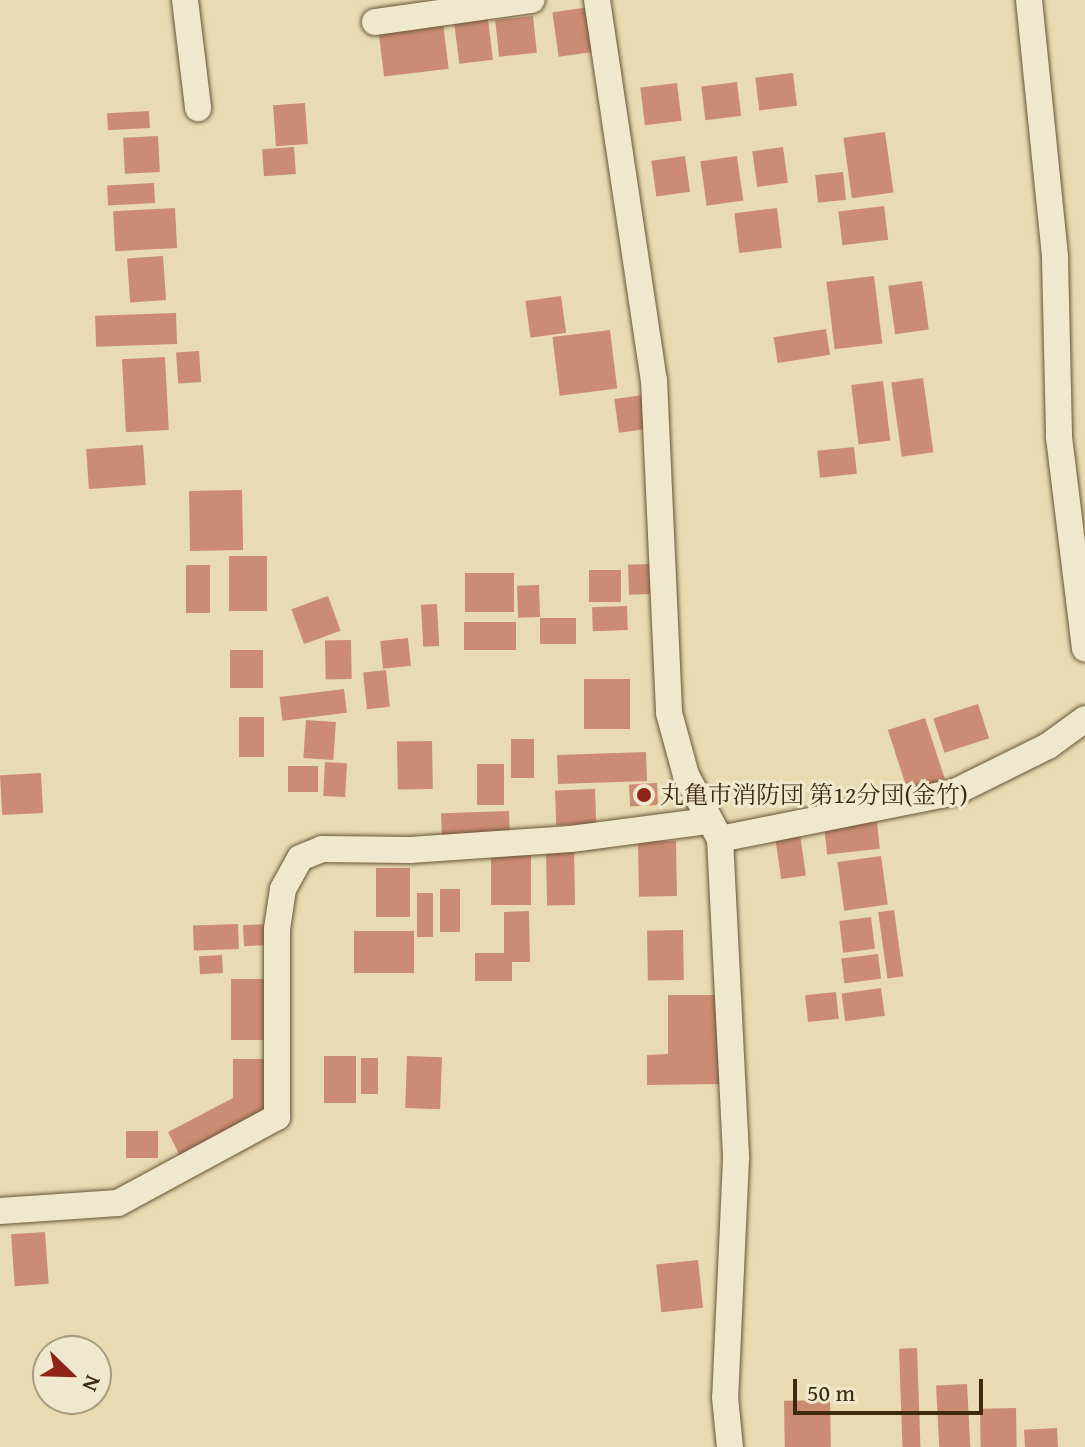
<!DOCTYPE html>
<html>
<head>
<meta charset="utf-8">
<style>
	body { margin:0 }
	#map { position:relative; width:1085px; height:1447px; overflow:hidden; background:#e8dbb2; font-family:"Gentium Book Plus","Noto Serif JP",serif }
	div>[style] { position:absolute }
	.building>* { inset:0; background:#cc8c73; transform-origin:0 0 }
	.roads { filter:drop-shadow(0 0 2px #685637) drop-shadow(0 0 2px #685637) }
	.minor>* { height:26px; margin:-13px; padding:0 13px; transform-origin:13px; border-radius:13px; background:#f0e8cd }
	.dots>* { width:22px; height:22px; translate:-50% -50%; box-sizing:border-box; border:4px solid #f0e8cd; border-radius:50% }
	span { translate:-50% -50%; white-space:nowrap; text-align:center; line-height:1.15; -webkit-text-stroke:6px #f0e8cd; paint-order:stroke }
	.poi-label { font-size:24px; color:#3d290e }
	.left { translate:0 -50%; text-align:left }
	.north { position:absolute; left:32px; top:1335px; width:80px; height:80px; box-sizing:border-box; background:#f0e8cd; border:2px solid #a89c81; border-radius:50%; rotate:113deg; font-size:22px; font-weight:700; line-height:32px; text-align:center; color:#3d290e }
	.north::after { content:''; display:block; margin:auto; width:28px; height:36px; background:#8f2418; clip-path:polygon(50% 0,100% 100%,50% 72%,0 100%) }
	.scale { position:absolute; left:793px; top:1379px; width:190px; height:36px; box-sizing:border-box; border:4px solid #3d290e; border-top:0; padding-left:10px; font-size:24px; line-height:28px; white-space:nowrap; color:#3d290e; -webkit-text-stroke:6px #f0e8cd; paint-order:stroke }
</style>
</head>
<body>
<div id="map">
	<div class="building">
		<div style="left:590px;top:7px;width:45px;height:38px;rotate:82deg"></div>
		<div style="left:533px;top:16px;width:37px;height:38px;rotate:84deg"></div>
		<div style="left:488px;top:19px;width:41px;height:34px;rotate:83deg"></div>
		<div style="left:443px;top:23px;width:46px;height:65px;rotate:83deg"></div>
		<div style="left:793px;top:73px;width:33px;height:38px;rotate:83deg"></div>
		<div style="left:737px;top:82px;width:34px;height:36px;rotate:83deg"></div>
		<div style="left:677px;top:83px;width:38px;height:37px;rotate:83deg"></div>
		<div style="left:305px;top:103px;width:41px;height:32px;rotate:86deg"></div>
		<div style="left:149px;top:111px;width:17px;height:42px;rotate:87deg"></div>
		<div style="left:885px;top:132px;width:61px;height:42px;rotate:82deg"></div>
		<div style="left:158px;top:136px;width:36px;height:35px;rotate:87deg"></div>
		<div style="left:294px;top:147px;width:27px;height:32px;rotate:86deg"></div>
		<div style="left:783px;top:147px;width:36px;height:31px;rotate:82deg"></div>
		<div style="left:685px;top:156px;width:36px;height:34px;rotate:82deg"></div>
		<div style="left:737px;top:156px;width:45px;height:37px;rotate:82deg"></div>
		<div style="left:843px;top:172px;width:28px;height:28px;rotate:84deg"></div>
		<div style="left:154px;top:183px;width:20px;height:47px;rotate:87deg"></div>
		<div style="left:884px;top:206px;width:34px;height:46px;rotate:83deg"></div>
		<div style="left:175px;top:208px;width:40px;height:62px;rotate:87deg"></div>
		<div style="left:777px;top:208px;width:40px;height:43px;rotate:83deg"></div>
		<div style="left:163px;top:256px;width:44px;height:36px;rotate:86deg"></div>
		<div style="left:874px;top:276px;width:68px;height:48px;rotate:83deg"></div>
		<div style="left:922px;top:281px;width:49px;height:34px;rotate:82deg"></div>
		<div style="left:561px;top:296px;width:37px;height:36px;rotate:82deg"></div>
		<div style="left:176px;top:313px;width:31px;height:81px;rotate:88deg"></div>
		<div style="left:826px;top:329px;width:26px;height:53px;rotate:81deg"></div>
		<div style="left:610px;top:330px;width:59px;height:58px;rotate:83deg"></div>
		<div style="left:199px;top:351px;width:31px;height:23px;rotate:86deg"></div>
		<div style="left:165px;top:357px;width:73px;height:43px;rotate:87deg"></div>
		<div style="left:923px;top:378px;width:75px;height:32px;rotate:82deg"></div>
		<div style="left:883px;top:381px;width:60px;height:32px;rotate:83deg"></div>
		<div style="left:643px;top:395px;width:34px;height:29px;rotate:82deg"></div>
		<div style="left:143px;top:445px;width:40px;height:57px;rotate:86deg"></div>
		<div style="left:854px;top:447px;width:27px;height:37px;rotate:84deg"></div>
		<div style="left:242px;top:490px;width:60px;height:53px;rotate:89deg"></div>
		<div style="left:229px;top:556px;width:38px;height:55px"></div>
		<div style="left:649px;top:564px;width:30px;height:21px;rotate:88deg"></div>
		<div style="left:186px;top:565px;width:24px;height:48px"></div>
		<div style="left:589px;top:570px;width:32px;height:32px"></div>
		<div style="left:465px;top:573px;width:49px;height:39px"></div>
		<div style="left:539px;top:585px;width:32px;height:22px;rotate:88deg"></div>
		<div style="left:328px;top:596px;width:37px;height:39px;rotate:70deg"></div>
		<div style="left:437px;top:604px;width:42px;height:16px;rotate:87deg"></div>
		<div style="left:627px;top:606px;width:24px;height:35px;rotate:88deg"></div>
		<div style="left:576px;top:618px;width:26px;height:36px;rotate:90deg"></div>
		<div style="left:516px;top:622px;width:28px;height:52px;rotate:90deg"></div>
		<div style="left:408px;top:638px;width:28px;height:28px;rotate:84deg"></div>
		<div style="left:351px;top:640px;width:39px;height:26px;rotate:89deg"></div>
		<div style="left:230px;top:650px;width:33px;height:38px"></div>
		<div style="left:386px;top:670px;width:37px;height:23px;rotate:84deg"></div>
		<div style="left:630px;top:679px;width:50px;height:46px;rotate:90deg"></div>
		<div style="left:344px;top:689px;width:24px;height:65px;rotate:83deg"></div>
		<div style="left:978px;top:704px;width:36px;height:47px;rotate:72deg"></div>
		<div style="left:239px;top:717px;width:25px;height:40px"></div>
		<div style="left:925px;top:718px;width:65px;height:39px;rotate:72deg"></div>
		<div style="left:306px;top:720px;width:30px;height:38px;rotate:4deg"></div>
		<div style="left:534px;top:739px;width:39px;height:23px;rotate:90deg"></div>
		<div style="left:432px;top:741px;width:48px;height:35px;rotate:89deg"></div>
		<div style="left:646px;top:752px;width:29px;height:89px;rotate:88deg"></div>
		<div style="left:325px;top:762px;width:22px;height:34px;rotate:3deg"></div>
		<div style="left:477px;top:764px;width:27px;height:41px"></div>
		<div style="left:318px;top:766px;width:26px;height:30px;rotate:90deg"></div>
		<div style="left:41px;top:773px;width:40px;height:41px;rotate:87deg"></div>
		<div style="left:657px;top:783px;width:22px;height:28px;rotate:87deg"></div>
		<div style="left:595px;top:789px;width:35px;height:40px;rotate:88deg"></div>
		<div style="left:509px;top:811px;width:28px;height:68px;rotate:88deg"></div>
		<div style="left:877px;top:822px;width:27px;height:53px;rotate:84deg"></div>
		<div style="left:800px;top:834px;width:42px;height:25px;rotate:82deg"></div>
		<div style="left:676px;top:841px;width:55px;height:38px;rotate:89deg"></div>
		<div style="left:574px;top:847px;width:58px;height:28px;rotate:89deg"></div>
		<div style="left:491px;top:852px;width:40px;height:53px"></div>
		<div style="left:881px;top:856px;width:49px;height:44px;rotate:82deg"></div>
		<div style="left:410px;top:868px;width:49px;height:34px;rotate:90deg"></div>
		<div style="left:440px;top:889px;width:20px;height:43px"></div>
		<div style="left:417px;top:893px;width:16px;height:44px"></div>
		<div style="left:894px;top:910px;width:67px;height:16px;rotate:82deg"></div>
		<div style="clip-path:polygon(529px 911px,530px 962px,512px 962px,512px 981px,475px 981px,475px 953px,504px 953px,504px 912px)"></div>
		<div style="left:871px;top:917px;width:32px;height:32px;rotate:83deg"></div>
		<div style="left:238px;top:924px;width:25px;height:45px;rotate:88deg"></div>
		<div style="left:267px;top:924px;width:21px;height:24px;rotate:87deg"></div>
		<div style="left:683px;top:930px;width:50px;height:36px;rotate:89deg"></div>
		<div style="left:354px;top:931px;width:60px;height:42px"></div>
		<div style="left:878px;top:954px;width:25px;height:37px;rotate:83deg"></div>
		<div style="left:222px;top:955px;width:18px;height:23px;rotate:87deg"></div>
		<div style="left:231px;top:979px;width:36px;height:61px"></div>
		<div style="left:881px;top:988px;width:28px;height:40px;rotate:82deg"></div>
		<div style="left:836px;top:992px;width:27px;height:31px;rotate:84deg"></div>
		<div style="clip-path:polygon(668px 995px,719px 995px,720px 1084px,647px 1085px,647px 1055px,668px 1054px)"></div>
		<div style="left:324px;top:1056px;width:32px;height:47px"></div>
		<div style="left:407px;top:1056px;width:35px;height:52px;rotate:2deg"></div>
		<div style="left:361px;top:1058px;width:17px;height:36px"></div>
		<div style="clip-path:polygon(233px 1059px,270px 1059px,270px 1117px,183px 1162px,168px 1132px,233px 1098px)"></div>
		<div style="left:126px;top:1131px;width:32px;height:27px"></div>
		<div style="left:45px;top:1232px;width:52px;height:34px;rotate:86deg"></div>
		<div style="left:698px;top:1260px;width:48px;height:42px;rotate:84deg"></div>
		<div style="left:917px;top:1348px;width:99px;height:18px;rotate:88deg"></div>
		<div style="left:967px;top:1384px;width:63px;height:31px;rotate:87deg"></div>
		<div style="left:830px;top:1400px;width:47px;height:46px;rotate:89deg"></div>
		<div style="left:1016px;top:1408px;width:39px;height:36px;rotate:89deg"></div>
		<div style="left:1057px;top:1428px;width:19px;height:33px;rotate:87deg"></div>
	</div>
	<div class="roads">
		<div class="minor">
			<div style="left:185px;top:0;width:109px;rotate:83.1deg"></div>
			<div style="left:597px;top:0;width:384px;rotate:81.5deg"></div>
			<div style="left:654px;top:380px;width:333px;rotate:87.4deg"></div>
			<div style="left:669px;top:713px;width:64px;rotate:74.7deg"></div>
			<div style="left:686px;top:775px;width:72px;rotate:62deg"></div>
			<div style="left:720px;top:839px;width:320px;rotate:87.1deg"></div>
			<div style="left:736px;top:1159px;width:238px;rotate:92.6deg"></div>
			<div style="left:725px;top:1397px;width:50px;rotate:84.3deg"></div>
			<div style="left:1029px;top:0;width:259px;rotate:84.2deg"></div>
			<div style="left:1055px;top:258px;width:179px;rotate:88.7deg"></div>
			<div style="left:1059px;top:437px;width:213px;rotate:83deg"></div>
			<div style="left:375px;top:22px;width:158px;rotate:-8deg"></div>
			<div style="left:720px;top:839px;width:240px;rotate:-11.3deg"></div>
			<div style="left:955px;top:792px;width:104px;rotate:-26.3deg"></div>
			<div style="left:1048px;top:746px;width:46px;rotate:-36.1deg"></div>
			<div style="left:0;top:1211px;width:118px;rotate:-3.9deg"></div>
			<div style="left:118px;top:1203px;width:181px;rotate:-28.4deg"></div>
			<div style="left:277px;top:1117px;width:188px;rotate:-90deg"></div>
			<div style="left:277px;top:929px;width:40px;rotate:-81.5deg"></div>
			<div style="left:283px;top:889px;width:35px;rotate:-61deg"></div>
			<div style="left:300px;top:858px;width:24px;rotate:-22deg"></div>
			<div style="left:322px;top:849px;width:88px;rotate:0.7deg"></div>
			<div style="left:410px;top:850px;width:161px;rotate:-3.9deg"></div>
			<div style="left:571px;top:839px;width:137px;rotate:-7.5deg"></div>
		</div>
	</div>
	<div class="dots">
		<div style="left:644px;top:795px;background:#8f2418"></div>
	</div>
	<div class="poi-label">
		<span class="left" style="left:660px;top:795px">丸亀市消防団 第12分団(金竹)</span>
	</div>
	<div class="north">N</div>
	<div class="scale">50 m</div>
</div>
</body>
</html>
